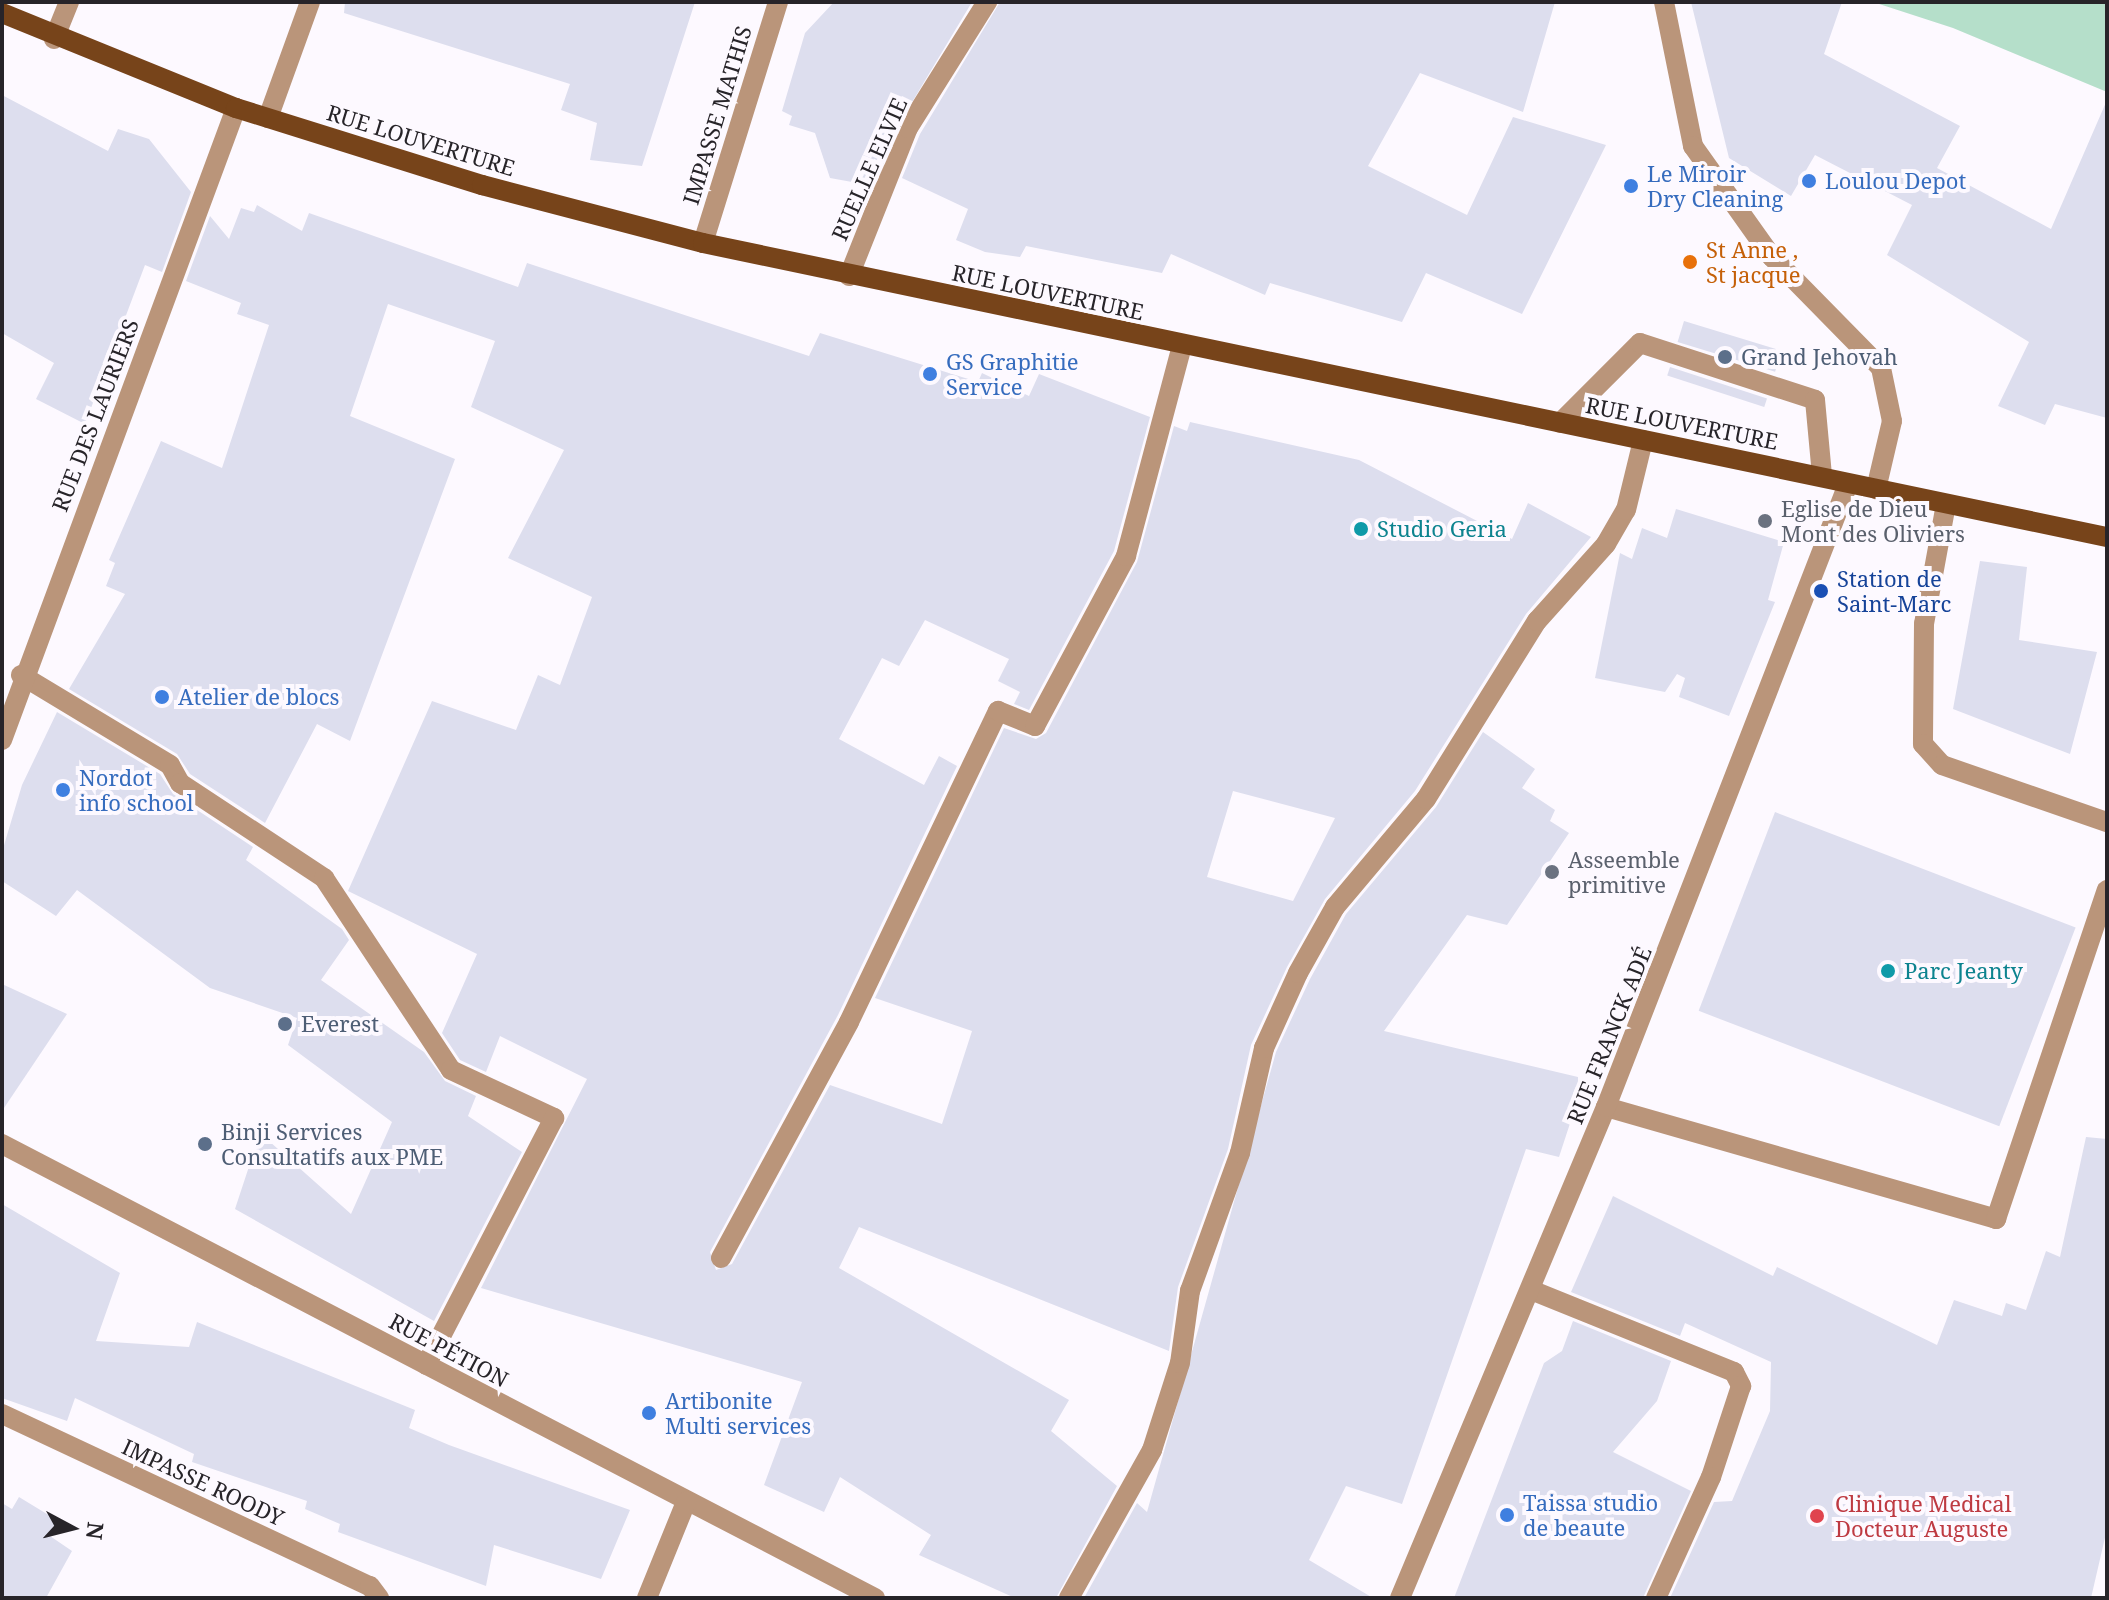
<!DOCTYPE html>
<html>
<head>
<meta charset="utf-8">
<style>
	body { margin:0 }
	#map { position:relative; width:2109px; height:1600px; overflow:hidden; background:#fdf9ff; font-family:"Noto Serif",serif }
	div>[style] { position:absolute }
	.green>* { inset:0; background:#b5dfca }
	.building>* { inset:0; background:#dddeee; transform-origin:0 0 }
	.lane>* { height:20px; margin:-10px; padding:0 10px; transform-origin:10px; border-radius:10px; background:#ba957a }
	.street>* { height:20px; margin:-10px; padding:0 10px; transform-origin:10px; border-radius:10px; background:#ba957a }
	.primary>* { height:20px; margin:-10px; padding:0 10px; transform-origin:10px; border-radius:10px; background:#77441a }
	.dots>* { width:22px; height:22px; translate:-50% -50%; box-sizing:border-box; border:4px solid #fdf9ff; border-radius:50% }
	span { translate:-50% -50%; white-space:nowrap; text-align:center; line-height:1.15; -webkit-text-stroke:8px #fdf9ff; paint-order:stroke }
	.street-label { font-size:22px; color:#272429 }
	.shop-label { font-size:22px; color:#366cbe }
	.left { translate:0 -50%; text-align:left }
	.food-label { font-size:22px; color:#c56008 }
	.service-label { font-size:22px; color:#4e5e75 }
	.worship-label { font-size:22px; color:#5b616d }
	.culture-label { font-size:22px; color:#0d838f }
	.transit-label { font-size:22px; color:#164399 }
	.health-label { font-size:22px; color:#be3a42 }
	.frame { position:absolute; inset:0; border:4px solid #272429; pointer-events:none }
	.north { position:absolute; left:32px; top:1488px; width:80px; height:80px; -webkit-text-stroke:6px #fdf9ff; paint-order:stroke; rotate:97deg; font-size:22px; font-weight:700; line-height:32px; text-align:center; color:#272429 }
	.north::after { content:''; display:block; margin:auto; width:28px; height:36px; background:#272429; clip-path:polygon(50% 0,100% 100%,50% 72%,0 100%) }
</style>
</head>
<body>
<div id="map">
	<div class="green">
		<div style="clip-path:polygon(1873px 2px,2107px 2px,2107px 92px,1953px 28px)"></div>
	</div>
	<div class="building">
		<div style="clip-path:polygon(345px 2px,695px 2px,642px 166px,590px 160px,597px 123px,561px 110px,570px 84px,344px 13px)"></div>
		<div style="clip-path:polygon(834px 2px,972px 2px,863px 184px,830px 178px,815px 133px,789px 125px,792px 116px,782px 111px,805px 33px)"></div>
		<div style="clip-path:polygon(1000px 2px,1555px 2px,1523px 112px,1420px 73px,1368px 166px,1467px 215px,1513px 117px,1606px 145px,1522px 314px,1426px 273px,1402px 322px,1270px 283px,1265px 295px,1171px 254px,1162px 273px,1026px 246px,1020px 257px,985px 252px,956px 240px,968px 209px,902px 178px,920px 134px)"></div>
		<div style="clip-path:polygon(1691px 2px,1842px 2px,1824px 54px,1960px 126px,1937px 168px,2051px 229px,2107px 100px,2107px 418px,2055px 404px,2045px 425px,1998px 406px,2029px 342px,1887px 255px,1912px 205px,1815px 155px,1791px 196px,1729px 158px)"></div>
		<div style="clip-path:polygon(2px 95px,108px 151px,118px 129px,149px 139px,191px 192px,162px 272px,145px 265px,85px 424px,36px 399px,54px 363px,2px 333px)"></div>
		<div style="clip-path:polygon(evenodd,257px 205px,302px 231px,309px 213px,518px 287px,527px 263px,809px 356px,820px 333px,978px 382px,982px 373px,1029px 396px,1039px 374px,1150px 417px,1114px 551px,1029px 710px,1014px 704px,1020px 692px,998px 681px,1009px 659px,925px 620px,899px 666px,882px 658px,839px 739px,924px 785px,939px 756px,957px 766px,838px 1015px,710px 1252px,716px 1270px,732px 1264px,830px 1085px,942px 1124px,972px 1031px,875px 998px,1004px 728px,1036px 739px,1046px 733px,1137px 562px,1174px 426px,1187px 431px,1190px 422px,1359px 460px,1512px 539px,1528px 503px,1591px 537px,1526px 614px,1415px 791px,1325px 899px,1287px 967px,1251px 1045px,1228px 1149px,1178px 1287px,1169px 1351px,859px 1227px,839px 1268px,1069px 1400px,1051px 1431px,1117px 1486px,1056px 1598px,1015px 1598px,919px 1555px,931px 1535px,840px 1477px,824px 1512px,764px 1485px,802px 1382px,481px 1288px,587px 1079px,500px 1036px,486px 1072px,460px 1060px,442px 1033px,477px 954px,348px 891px,432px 701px,516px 730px,538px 675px,560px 685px,592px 597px,508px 558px,564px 450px,471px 407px,495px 341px,388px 304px,350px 416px,455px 459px,350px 741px,317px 724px,265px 823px,190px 774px,177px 754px,69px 689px,125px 594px,106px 586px,115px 563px,109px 560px,161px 441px,222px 468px,269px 325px,237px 314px,241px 303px,186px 281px,210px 216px,229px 239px,241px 208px,254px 212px,257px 205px,1233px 791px,1335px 818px,1293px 901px,1207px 877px,1233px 791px)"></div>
		<div style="left:1684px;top:321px;width:102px;height:22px;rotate:17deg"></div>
		<div style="left:1670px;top:367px;width:102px;height:9px;rotate:18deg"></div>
		<div style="clip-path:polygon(1676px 509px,1784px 542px,1768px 600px,1775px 602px,1729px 716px,1679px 697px,1685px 678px,1677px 674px,1665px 692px,1595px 678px,1620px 553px,1632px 559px,1642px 528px,1667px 538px)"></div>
		<div style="clip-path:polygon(1980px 561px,2027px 567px,2019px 640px,2097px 652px,2070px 754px,1953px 709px)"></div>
		<div style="clip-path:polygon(57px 712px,160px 774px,173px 794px,253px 847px,246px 860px,342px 929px,349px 940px,321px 980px,424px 1052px,445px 1081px,476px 1096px,468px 1116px,522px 1152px,434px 1321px,235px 1209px,260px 1133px,351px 1214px,392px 1122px,288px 1045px,297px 1018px,210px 988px,77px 890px,56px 916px,2px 881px,2px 852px,22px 785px)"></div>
		<div style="clip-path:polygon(1483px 732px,1535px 769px,1522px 788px,1555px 810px,1550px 821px,1569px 833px,1507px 925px,1467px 915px,1384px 1031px,1578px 1077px,1578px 1099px,1559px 1157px,1526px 1149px,1402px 1504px,1346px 1486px,1309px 1560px,1373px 1598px,1084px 1598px,1137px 1503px,1147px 1512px,1276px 1052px,1310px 979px,1346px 914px,1436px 807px)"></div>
		<div style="left:1775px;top:812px;width:322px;height:213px;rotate:21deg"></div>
		<div style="clip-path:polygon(2px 984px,67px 1014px,2px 1111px)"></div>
		<div style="clip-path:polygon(2086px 1137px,2107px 1139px,2107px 1529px,2091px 1598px,1670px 1598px,1714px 1502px,1732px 1501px,1770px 1411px,1771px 1362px,1685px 1323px,1680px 1336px,1571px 1292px,1613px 1196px,1773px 1276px,1777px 1267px,1937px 1345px,1954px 1300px,2002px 1316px,2006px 1303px,2026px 1310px,2046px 1251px,2060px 1257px)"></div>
		<div style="clip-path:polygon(2px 1204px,120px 1273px,96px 1341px,189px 1347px,197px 1322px,415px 1410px,409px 1428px,449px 1445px,630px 1510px,601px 1579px,494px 1545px,486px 1586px,338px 1532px,340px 1524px,305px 1509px,307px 1501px,192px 1462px,194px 1454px,75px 1398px,67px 1421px,2px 1398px)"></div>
		<div style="clip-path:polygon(1573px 1321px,1671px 1361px,1657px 1401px,1613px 1452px,1691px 1491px,1643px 1598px,1454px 1598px,1544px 1363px,1562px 1351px)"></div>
		<div style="clip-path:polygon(19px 1497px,60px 1522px,50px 1536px,72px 1551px,46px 1598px,2px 1598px,2px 1503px,12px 1509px)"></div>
	</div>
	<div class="lane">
		<div style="left:1560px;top:423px;width:113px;rotate:-45deg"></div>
		<div style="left:1640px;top:343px;width:184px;rotate:18deg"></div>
		<div style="left:1815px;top:400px;width:76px;rotate:84.7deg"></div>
		<div style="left:1946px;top:504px;width:122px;rotate:100.4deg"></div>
		<div style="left:1924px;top:624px;width:120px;rotate:90.5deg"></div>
		<div style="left:1923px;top:744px;width:28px;rotate:48deg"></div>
		<div style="left:1942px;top:765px;width:175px;rotate:19.1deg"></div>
		<div style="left:21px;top:675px;width:174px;rotate:31.1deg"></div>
		<div style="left:170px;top:765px;width:21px;rotate:61deg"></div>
		<div style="left:180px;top:783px;width:173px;rotate:33.4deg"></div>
		<div style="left:324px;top:878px;width:230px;rotate:56.5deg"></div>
		<div style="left:451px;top:1070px;width:114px;rotate:25deg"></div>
		<div style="left:554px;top:1118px;width:278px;rotate:117.4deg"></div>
		<div style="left:1606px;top:1107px;width:406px;rotate:16deg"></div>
		<div style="left:1996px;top:1219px;width:347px;rotate:-71.4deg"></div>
		<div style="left:721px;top:1258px;width:268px;rotate:-61.5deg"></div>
		<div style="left:849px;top:1022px;width:345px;rotate:-64.4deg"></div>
		<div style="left:998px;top:711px;width:40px;rotate:22deg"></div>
		<div style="left:1035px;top:726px;width:193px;rotate:-61.8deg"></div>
		<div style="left:1126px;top:556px;width:218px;rotate:-75.1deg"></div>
		<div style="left:2px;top:1414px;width:406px;rotate:25.1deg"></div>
		<div style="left:370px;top:1586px;width:15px;rotate:53deg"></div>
		<div style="left:1069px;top:1598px;width:170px;rotate:-60.7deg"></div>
		<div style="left:1152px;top:1450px;width:91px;rotate:-72.2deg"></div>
		<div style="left:1180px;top:1363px;width:73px;rotate:-82.1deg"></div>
		<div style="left:1190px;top:1291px;width:147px;rotate:-70.1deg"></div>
		<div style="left:1240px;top:1153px;width:108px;rotate:-77.1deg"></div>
		<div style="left:1264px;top:1048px;width:82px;rotate:-65.6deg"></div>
		<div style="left:1298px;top:973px;width:76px;rotate:-60.7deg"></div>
		<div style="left:1335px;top:907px;width:141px;rotate:-49.9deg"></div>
		<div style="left:1426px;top:799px;width:210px;rotate:-58.1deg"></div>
		<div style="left:1537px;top:621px;width:103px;rotate:-48.1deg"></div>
		<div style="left:1606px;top:544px;width:39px;rotate:-60deg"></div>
		<div style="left:1626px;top:510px;width:72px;rotate:-76.3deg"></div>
	</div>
	<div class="street">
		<div style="left:1664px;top:2px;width:147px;rotate:78.6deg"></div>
		<div style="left:1693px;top:146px;width:136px;rotate:54.6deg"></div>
		<div style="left:1772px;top:257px;width:156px;rotate:45.5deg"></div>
		<div style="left:1881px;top:368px;width:54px;rotate:78.3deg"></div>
		<div style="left:1892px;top:421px;width:70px;rotate:103.2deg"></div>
		<div style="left:54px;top:39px;width:40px;rotate:-68deg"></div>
		<div style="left:268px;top:118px;width:123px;rotate:-70.1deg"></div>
		<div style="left:703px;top:243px;width:252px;rotate:-72.7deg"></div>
		<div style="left:849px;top:276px;width:159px;rotate:-68.3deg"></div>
		<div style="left:908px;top:128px;width:149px;rotate:-57.9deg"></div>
		<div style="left:2px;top:740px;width:674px;rotate:-69.68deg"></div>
		<div style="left:2px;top:1144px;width:984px;rotate:27.48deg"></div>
		<div style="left:1531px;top:1290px;width:219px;rotate:22deg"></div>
		<div style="left:1734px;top:1372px;width:16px;rotate:63deg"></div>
		<div style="left:1741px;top:1386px;width:96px;rotate:108.2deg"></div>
		<div style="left:1711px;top:1477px;width:133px;rotate:114.4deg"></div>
		<div style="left:647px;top:1598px;width:104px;rotate:-67.9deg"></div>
		<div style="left:1400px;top:1598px;width:532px;rotate:-67.24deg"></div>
		<div style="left:1606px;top:1107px;width:668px;rotate:-68.77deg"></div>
	</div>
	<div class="primary">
		<div style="left:2px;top:13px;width:253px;rotate:22.1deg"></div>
		<div style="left:236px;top:108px;width:258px;rotate:17.4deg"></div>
		<div style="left:482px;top:185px;width:228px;rotate:14.7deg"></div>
		<div style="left:703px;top:243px;width:1434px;rotate:11.83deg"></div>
	</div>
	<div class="dots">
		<div style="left:1809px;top:181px;background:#3f7fe0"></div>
		<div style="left:1631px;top:186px;background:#3f7fe0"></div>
		<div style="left:1690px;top:262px;background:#e8710a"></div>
		<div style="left:1725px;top:357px;background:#5c6f8a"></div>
		<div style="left:930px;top:374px;background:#3f7fe0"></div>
		<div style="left:1765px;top:521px;background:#6b7280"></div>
		<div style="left:1361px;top:529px;background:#0f9aa8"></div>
		<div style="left:1821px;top:591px;background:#1a4fb4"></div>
		<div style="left:162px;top:697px;background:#3f7fe0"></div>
		<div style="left:63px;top:790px;background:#3f7fe0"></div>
		<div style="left:1552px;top:872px;background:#6b7280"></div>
		<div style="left:1888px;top:971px;background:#0f9aa8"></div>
		<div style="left:285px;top:1024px;background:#5c6f8a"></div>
		<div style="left:205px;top:1144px;background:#5c6f8a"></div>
		<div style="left:649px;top:1413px;background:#3f7fe0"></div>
		<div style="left:1507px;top:1515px;background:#3f7fe0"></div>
		<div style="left:1817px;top:1516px;background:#e0444e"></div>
	</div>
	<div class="street-label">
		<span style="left:717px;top:115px;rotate:-73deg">IMPASSE MATHIS</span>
		<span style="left:421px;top:140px;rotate:17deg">RUE LOUVERTURE</span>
		<span style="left:869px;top:169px;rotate:-66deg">RUELLE ELVIE</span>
		<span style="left:1048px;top:292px;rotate:12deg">RUE LOUVERTURE</span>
		<span style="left:95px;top:415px;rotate:-69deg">RUE DES LAURIERS</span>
		<span style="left:1682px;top:423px;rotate:11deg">RUE LOUVERTURE</span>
		<span style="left:1609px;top:1035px;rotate:-68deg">RUE FRANCK ADÉ</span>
		<span style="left:449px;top:1350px;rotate:28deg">RUE PÉTION</span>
		<span style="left:203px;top:1482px;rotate:25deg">IMPASSE ROODY</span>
	</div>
	<div class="shop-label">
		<span class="left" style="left:1647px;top:186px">Le Miroir<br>Dry Cleaning</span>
		<span class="left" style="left:1825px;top:181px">Loulou Depot</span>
		<span class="left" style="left:946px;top:374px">GS Graphitie<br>Service</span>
		<span class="left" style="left:178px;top:697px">Atelier de blocs</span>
		<span class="left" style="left:79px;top:790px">Nordot<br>info school</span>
		<span class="left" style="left:665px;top:1413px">Artibonite<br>Multi services</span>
		<span class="left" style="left:1523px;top:1515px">Taissa studio<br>de beaute</span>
	</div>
	<div class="food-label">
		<span class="left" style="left:1706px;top:262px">St Anne ,<br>St jacque</span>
	</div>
	<div class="service-label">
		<span class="left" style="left:1741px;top:357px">Grand Jehovah</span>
		<span class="left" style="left:301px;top:1024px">Everest</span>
		<span class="left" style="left:221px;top:1144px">Binji Services<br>Consultatifs aux PME</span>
	</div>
	<div class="worship-label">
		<span class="left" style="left:1781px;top:521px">Eglise de Dieu<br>Mont des Oliviers</span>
		<span class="left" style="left:1568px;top:872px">Asseemble<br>primitive</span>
	</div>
	<div class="culture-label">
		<span class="left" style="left:1377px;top:529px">Studio Geria</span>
		<span class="left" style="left:1904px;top:971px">Parc Jeanty</span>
	</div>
	<div class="transit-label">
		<span class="left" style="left:1837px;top:591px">Station de<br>Saint-Marc</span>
	</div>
	<div class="health-label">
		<span class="left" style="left:1835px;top:1516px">Clinique Medical<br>Docteur Auguste</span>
	</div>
	<div class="frame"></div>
	<div class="north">N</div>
</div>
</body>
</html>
